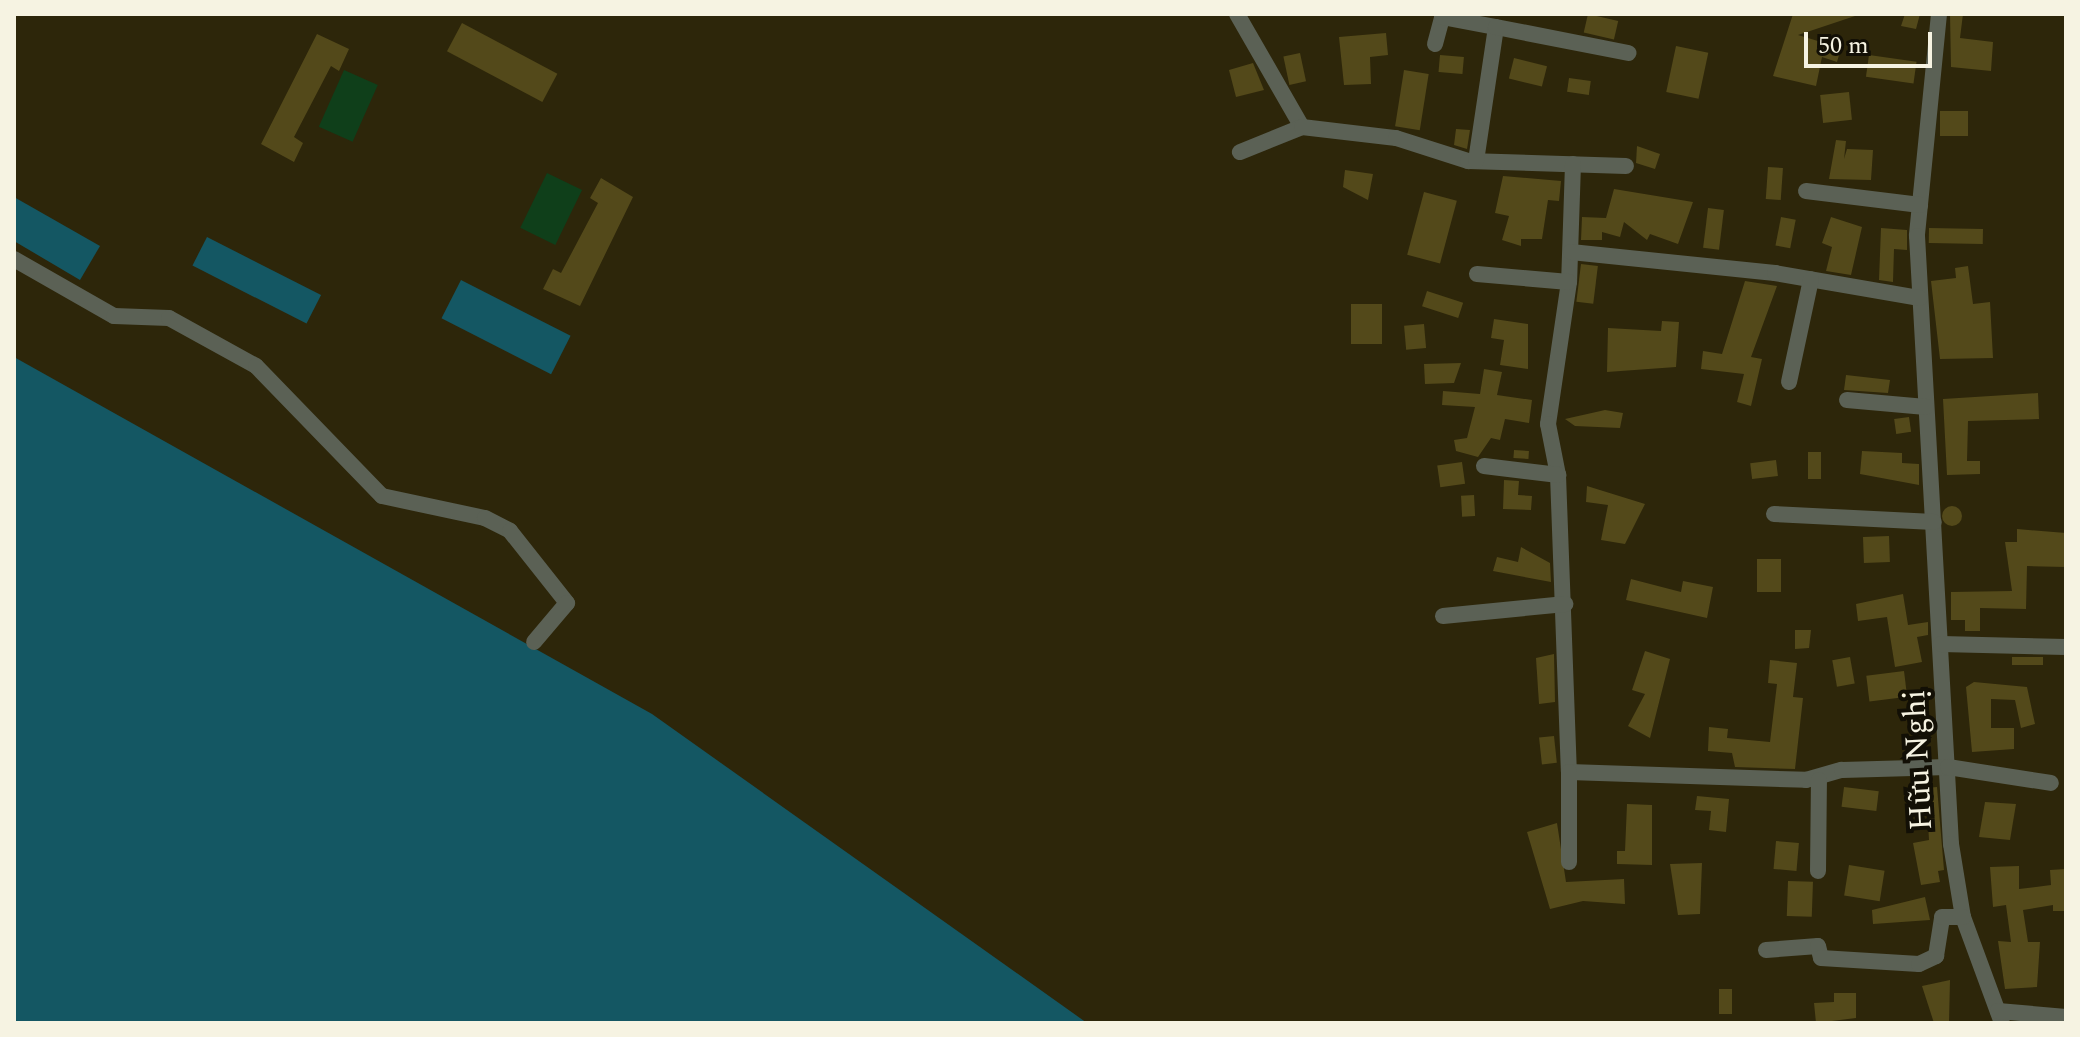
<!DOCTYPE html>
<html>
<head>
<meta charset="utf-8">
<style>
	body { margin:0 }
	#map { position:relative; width:2080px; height:1037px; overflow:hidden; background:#2d260a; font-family:Spectral,serif }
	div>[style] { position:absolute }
	.green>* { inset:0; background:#0f3f1a; transform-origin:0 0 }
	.water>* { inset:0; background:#145763; transform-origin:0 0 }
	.building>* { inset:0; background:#53491a; transform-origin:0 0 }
	.round { border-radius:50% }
	.minor>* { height:16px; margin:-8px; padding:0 8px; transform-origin:8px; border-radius:8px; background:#5b6155 }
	span { translate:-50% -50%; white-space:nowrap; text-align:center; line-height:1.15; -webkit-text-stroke:8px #120f05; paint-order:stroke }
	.street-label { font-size:32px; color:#f6f3e2 }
	.frame { position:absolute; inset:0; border:16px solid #f6f3e2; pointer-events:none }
	.scale { position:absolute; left:1804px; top:32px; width:128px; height:36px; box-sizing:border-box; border:4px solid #f6f3e2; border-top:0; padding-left:10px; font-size:24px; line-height:28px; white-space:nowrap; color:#f6f3e2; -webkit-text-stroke:6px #120f05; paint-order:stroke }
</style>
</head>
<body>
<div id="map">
	<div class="green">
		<div style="left:344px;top:70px;width:37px;height:62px;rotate:24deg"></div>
		<div style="left:547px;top:173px;width:39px;height:61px;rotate:26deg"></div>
	</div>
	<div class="water">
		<div style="clip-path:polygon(14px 197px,100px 246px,80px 280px,14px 241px)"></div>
		<div style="left:207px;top:237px;width:128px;height:32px;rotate:27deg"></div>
		<div style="left:461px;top:280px;width:123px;height:43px;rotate:27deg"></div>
		<div style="clip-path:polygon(14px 357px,652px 714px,1087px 1023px,14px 1023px)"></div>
	</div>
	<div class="building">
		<div style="left:1588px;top:14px;width:31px;height:19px;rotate:13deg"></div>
		<div style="clip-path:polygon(1793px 14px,1861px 14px,1798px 35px,1841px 48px,1837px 62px,1822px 57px,1816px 86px,1773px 76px)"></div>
		<div style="clip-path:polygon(1905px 14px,1920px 14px,1916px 29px,1901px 26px)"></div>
		<div style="clip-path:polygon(1950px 14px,1963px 14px,1960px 38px,1993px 42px,1991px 71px,1951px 67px)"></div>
		<div style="left:462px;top:23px;width:108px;height:32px;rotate:28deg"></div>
		<div style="clip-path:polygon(1386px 33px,1388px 55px,1370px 57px,1371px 84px,1344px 85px,1339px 37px)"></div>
		<div style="clip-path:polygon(317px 34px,349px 49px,339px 71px,331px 66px,294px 137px,303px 143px,294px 162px,261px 144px)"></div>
		<div style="left:1676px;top:46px;width:33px;height:47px;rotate:12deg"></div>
		<div style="left:1300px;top:53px;width:29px;height:17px;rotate:78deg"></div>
		<div style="left:1440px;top:55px;width:24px;height:17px;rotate:5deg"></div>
		<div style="left:1869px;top:55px;width:48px;height:22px;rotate:8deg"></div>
		<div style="left:1514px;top:58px;width:34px;height:21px;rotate:14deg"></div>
		<div style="clip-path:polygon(1253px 63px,1264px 90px,1236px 97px,1229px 70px)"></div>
		<div style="left:1404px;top:70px;width:25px;height:57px;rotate:9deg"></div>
		<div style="left:1569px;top:78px;width:22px;height:14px;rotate:8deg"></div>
		<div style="left:1849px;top:92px;width:28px;height:29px;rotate:84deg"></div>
		<div style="left:1940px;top:111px;width:28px;height:25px"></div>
		<div style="clip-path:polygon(1456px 129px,1470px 130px,1467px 149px,1454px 145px)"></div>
		<div style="clip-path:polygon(1836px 140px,1846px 141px,1844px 159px,1847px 149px,1873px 150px,1871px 180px,1829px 179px)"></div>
		<div style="clip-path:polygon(1637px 146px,1660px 154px,1655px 169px,1636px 163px)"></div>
		<div style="left:1768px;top:167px;width:15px;height:32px;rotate:4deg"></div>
		<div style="clip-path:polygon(1345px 170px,1373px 174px,1368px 200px,1343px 187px)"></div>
		<div style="clip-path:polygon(1503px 176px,1561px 181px,1559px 201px,1548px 200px,1542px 239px,1521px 239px,1521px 246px,1502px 240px,1509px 216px,1495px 213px)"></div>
		<div style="clip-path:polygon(601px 178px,633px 197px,580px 306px,543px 289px,553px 269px,561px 273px,598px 203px,590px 198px)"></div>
		<div style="clip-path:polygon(1614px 189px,1693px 202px,1678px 244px,1650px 234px,1647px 240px,1624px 222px,1620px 237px,1602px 232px,1602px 240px,1581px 240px,1582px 217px,1606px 218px)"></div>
		<div style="left:1424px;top:192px;width:34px;height:65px;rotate:15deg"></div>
		<div style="left:1708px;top:208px;width:16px;height:40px;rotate:7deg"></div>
		<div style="left:1781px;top:217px;width:15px;height:29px;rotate:11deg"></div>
		<div style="clip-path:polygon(1831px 217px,1862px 227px,1851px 275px,1826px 271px,1832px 247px,1822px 243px)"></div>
		<div style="clip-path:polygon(1881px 228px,1907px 230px,1907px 250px,1894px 249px,1893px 282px,1879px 280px)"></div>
		<div style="left:1929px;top:228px;width:54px;height:15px;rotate:1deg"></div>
		<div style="left:1581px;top:264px;width:17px;height:38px;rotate:7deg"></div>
		<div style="clip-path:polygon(1968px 266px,1973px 304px,1990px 302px,1993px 358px,1940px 359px,1931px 281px,1956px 278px,1955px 268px)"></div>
		<div style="clip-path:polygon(1745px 281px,1777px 286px,1751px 357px,1762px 359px,1751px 406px,1737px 402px,1744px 374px,1701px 369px,1703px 351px,1722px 354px)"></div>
		<div style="left:1427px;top:291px;width:38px;height:16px;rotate:18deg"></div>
		<div style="left:1351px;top:304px;width:31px;height:40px"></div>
		<div style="clip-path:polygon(1494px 319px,1528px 324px,1528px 369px,1500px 365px,1504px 340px,1491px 338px)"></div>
		<div style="clip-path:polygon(1662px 321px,1679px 322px,1676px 367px,1607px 372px,1608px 328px,1661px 331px)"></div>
		<div style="left:1424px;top:324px;width:24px;height:20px;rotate:85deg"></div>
		<div style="clip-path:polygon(1461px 363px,1454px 383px,1425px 384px,1424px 364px)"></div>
		<div style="clip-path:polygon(1484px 369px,1502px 372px,1497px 395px,1532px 400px,1529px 423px,1505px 419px,1500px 440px,1491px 438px,1478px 457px,1456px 451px,1454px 440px,1467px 438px,1475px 407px,1442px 405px,1443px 391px,1480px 394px)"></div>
		<div style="clip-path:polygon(1846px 375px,1890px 380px,1888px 393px,1844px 390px)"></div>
		<div style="clip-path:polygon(2038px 393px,2039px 419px,1968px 421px,1967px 461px,1980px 461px,1980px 474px,1947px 475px,1943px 399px)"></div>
		<div style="clip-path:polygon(1605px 410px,1623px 413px,1620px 428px,1575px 426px,1565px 419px)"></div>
		<div style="left:1909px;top:417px;width:15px;height:15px;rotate:82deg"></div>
		<div style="left:1514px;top:450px;width:15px;height:8px;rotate:4deg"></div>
		<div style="clip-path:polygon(1862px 451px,1902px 453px,1902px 463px,1919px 464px,1919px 485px,1860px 474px)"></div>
		<div style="left:1808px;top:452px;width:13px;height:27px"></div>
		<div style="left:1776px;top:460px;width:16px;height:26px;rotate:83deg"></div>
		<div style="left:1462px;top:462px;width:22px;height:25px;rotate:82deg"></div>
		<div style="clip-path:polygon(1504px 480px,1519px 481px,1518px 495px,1532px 496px,1531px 510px,1503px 509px)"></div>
		<div style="clip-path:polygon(1587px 486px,1645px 504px,1625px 544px,1601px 540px,1608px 505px,1586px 502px)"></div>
		<div style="left:1474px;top:495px;width:21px;height:13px;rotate:87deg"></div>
		<div class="round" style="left:1942px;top:506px;width:20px;height:20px"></div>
		<div style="clip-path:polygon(2017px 529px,2066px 533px,2066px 567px,2027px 566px,2026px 609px,1980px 608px,1980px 631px,1965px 631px,1965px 620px,1951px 620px,1951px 592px,2012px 591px,2005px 542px,2017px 542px)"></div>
		<div style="left:1889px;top:536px;width:26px;height:26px;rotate:88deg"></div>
		<div style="clip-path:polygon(1521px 547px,1550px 563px,1551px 582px,1493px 571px,1497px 557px,1518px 562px)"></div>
		<div style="left:1757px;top:559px;width:24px;height:33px"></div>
		<div style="clip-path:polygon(1631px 579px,1681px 592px,1683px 581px,1713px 587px,1707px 618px,1626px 600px)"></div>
		<div style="clip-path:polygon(1903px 594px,1908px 625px,1928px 622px,1928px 635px,1917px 637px,1922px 662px,1895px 667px,1887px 617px,1858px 621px,1856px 604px)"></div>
		<div style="clip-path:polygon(1795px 630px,1811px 630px,1809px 648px,1795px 649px)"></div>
		<div style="clip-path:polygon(1645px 651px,1670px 659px,1650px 738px,1628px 726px,1645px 694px,1632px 690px)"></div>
		<div style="clip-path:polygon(1554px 654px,1555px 702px,1539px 704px,1536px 658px)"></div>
		<div style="left:1850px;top:657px;width:27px;height:18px;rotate:80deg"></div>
		<div style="left:2012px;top:657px;width:31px;height:8px"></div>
		<div style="clip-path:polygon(1770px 660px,1797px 663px,1793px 697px,1803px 698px,1795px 769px,1735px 767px,1732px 753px,1708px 751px,1709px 727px,1728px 729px,1727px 738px,1770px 742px,1777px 684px,1768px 683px)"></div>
		<div style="left:1904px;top:671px;width:26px;height:38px;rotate:83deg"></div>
		<div style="clip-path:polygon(1974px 682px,2027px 687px,2035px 724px,2021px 728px,2015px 700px,1991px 699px,1991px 728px,2014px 728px,2014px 749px,1972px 752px,1966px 687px)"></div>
		<div style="left:1554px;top:736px;width:27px;height:15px;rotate:84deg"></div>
		<div style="left:1844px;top:787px;width:35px;height:20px;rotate:7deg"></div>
		<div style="clip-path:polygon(1937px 787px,1944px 870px,1938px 871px,1940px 882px,1921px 885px,1913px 843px,1929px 840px,1926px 788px)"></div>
		<div style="clip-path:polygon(1697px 796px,1729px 799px,1726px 832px,1709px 830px,1711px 811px,1695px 810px)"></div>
		<div style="clip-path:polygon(1985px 802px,2016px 804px,2010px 840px,1979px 837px)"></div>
		<div style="clip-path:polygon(1627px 804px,1652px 805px,1652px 865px,1617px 864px,1617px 851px,1625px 851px)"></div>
		<div style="clip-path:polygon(1557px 823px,1566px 882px,1624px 879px,1625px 904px,1583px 901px,1550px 909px,1527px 832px)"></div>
		<div style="left:1776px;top:841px;width:23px;height:28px;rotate:5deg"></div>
		<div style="clip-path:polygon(1702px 863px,1700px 914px,1678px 915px,1670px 864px)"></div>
		<div style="left:1849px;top:865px;width:36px;height:31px;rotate:9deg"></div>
		<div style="clip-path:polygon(2019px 866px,2019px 889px,2051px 885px,2050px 870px,2066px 869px,2066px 911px,2053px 911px,2053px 905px,2023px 910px,2028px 942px,2040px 942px,2037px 987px,2005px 989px,1998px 941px,2011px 942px,2006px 905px,1993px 907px,1990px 867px)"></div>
		<div style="left:1788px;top:881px;width:25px;height:35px;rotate:2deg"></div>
		<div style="clip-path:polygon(1925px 897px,1930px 920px,1873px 924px,1872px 910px)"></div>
		<div style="clip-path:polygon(1950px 980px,1949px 1023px,1934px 1023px,1922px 986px)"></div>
		<div style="left:1719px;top:989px;width:13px;height:25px"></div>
		<div style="clip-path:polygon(1834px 993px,1856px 993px,1856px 1018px,1816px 1023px,1814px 1003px,1834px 1002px)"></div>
	</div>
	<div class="minor">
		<div style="left:1237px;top:14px;width:130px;rotate:60.1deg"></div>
		<div style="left:1302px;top:127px;width:67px;rotate:158deg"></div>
		<div style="left:1939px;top:14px;width:223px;rotate:95.7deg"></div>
		<div style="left:1917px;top:236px;width:609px;rotate:86.8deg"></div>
		<div style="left:1951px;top:844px;width:74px;rotate:80.7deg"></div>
		<div style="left:1963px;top:917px;width:113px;rotate:69.8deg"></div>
		<div style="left:1435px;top:44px;width:28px;rotate:-75deg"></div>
		<div style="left:1442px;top:17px;width:55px;rotate:10.5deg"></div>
		<div style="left:1302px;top:127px;width:95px;rotate:6.7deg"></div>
		<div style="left:1396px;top:138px;width:76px;rotate:17.7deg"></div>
		<div style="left:1468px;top:161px;width:158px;rotate:1.8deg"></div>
		<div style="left:1476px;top:161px;width:135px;rotate:-81.5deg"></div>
		<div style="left:1496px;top:27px;width:135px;rotate:11.1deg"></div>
		<div style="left:1573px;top:164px;width:118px;rotate:91.9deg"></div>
		<div style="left:1569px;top:282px;width:144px;rotate:98.4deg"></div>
		<div style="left:1548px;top:424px;width:52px;rotate:78.9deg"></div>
		<div style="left:1558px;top:475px;width:297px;rotate:87.9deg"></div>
		<div style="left:1569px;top:772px;width:237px;rotate:1.9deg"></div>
		<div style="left:1806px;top:780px;width:37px;rotate:-16deg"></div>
		<div style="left:1842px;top:770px;width:106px;rotate:-1.6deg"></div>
		<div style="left:1948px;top:767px;width:104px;rotate:8.8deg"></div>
		<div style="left:1806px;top:191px;width:115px;rotate:7deg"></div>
		<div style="left:1571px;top:252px;width:205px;rotate:5.9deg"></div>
		<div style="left:1775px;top:273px;width:147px;rotate:9.8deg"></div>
		<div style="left:14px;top:259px;width:115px;rotate:29.7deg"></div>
		<div style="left:114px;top:316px;width:55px;rotate:2.1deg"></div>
		<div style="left:169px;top:318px;width:99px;rotate:28.9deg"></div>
		<div style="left:256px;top:366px;width:181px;rotate:45.9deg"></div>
		<div style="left:382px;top:496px;width:105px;rotate:12.1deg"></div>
		<div style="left:485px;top:518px;width:28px;rotate:27deg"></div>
		<div style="left:510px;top:531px;width:92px;rotate:51.6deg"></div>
		<div style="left:567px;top:603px;width:51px;rotate:130.2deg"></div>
		<div style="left:1477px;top:274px;width:92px;rotate:5deg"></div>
		<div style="left:1789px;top:382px;width:105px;rotate:-77.9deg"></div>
		<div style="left:1847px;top:400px;width:79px;rotate:5.1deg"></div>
		<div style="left:1484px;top:466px;width:75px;rotate:6.9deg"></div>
		<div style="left:1774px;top:514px;width:160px;rotate:2.9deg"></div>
		<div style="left:1443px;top:616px;width:123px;rotate:-5.6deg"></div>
		<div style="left:1941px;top:644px;width:125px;rotate:1.4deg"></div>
		<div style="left:1569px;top:862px;width:90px;rotate:-90deg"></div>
		<div style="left:1818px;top:871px;width:91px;rotate:-89.4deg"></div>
		<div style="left:1766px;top:950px;width:52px;rotate:-4.4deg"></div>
		<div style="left:1818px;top:946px;width:12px;rotate:76deg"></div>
		<div style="left:1821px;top:958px;width:98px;rotate:3.5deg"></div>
		<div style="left:1919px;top:964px;width:19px;rotate:-25deg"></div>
		<div style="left:1936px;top:956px;width:39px;rotate:-81deg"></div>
		<div style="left:1942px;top:917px;width:21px"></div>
		<div style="left:1998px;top:1011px;width:68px;rotate:5deg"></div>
	</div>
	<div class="street-label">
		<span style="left:1919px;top:760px;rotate:-93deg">Hữu Nghị</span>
	</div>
	<div class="frame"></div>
	<div class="scale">50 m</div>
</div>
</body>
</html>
